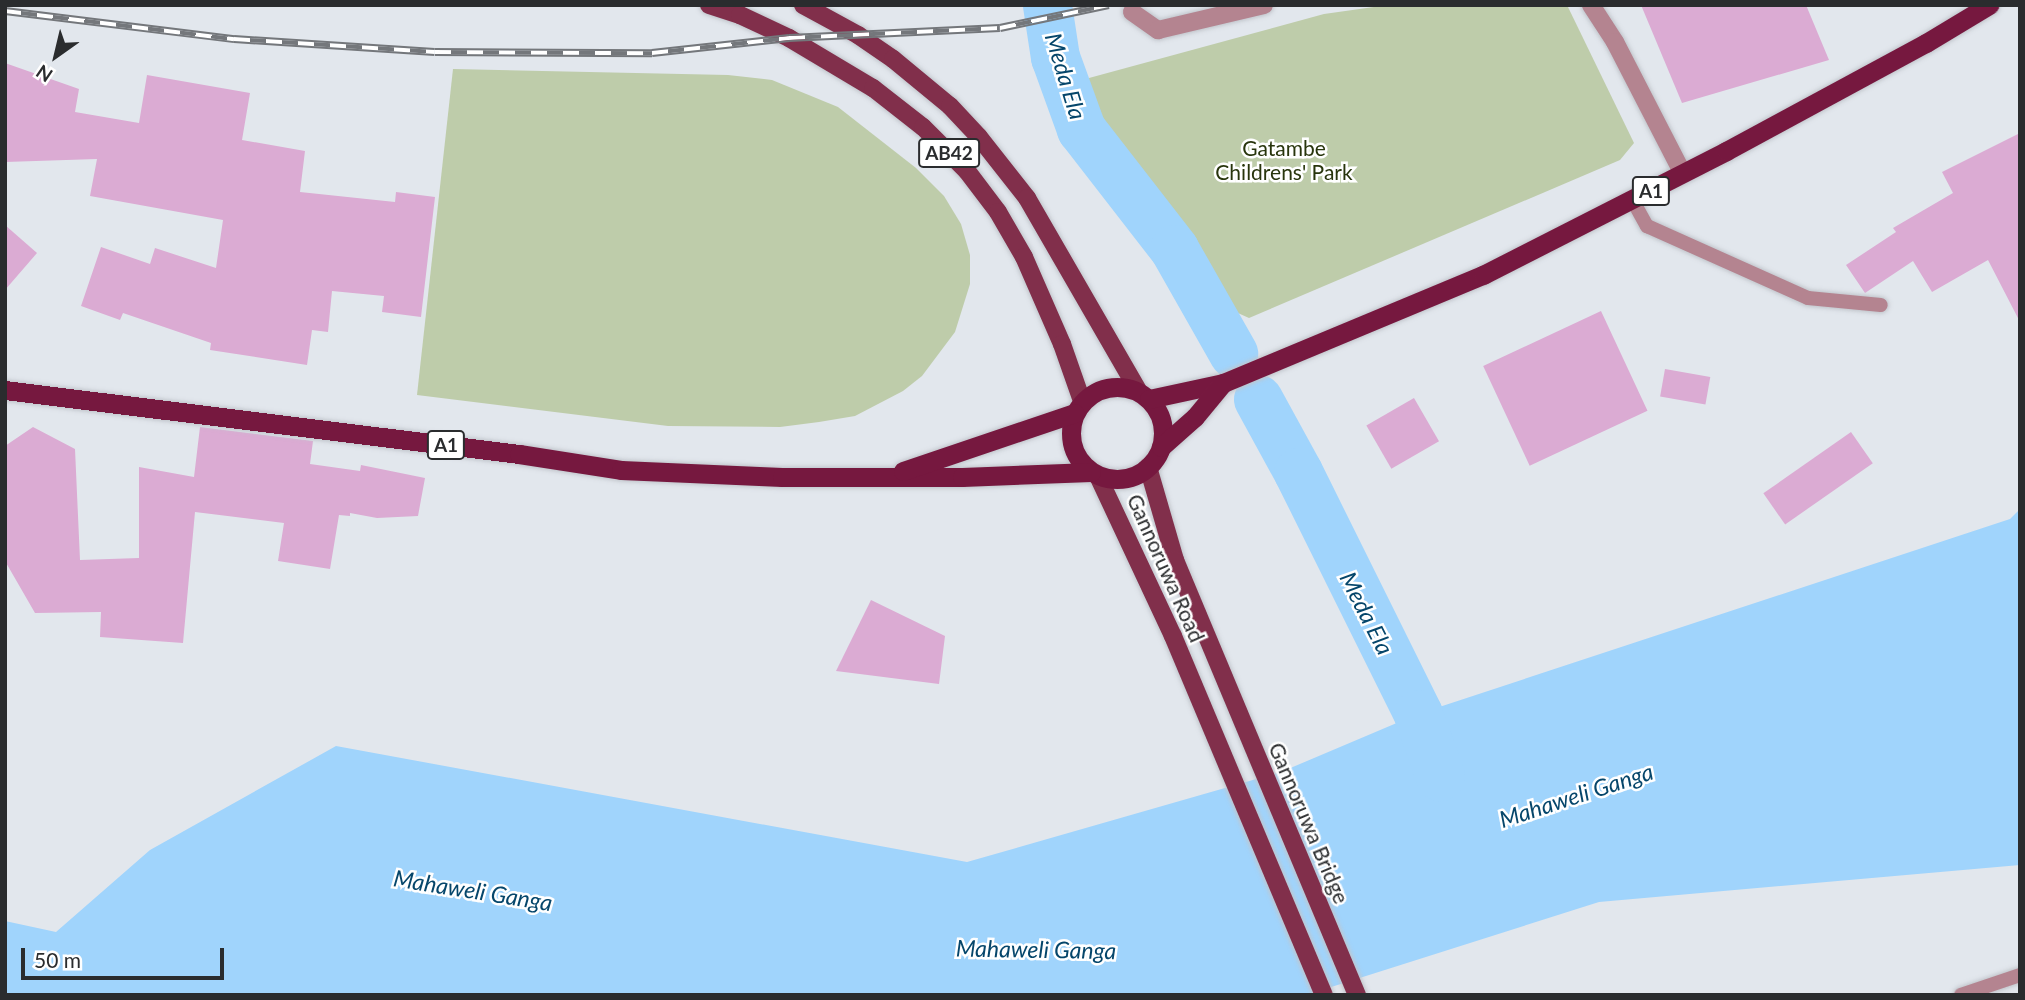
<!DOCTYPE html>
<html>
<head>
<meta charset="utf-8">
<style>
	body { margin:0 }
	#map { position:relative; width:2025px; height:1000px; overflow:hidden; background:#e2e7ed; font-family:Lato,sans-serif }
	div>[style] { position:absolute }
	.green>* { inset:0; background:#beccaa }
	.water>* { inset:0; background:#a0d4fc }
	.river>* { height:49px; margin:-24.5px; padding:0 24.5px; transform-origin:24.5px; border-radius:24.5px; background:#a0d4fc }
	.building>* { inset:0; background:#dbabd3; transform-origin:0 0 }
	.roads { filter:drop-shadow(0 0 2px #c1c5cb) drop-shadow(0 0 2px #c1c5cb) }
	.service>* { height:14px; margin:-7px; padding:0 7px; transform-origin:7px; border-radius:7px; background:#b48490 }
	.tertiary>* { height:18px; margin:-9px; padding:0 9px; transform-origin:9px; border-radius:9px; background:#b48490 }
	.primary>* { height:18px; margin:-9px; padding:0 9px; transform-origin:9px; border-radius:9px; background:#812f4b }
	.trunk>* { height:19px; margin:-9.5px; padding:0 9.5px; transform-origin:9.5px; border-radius:9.5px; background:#76183f }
	.trunk>.ring { margin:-9.5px; padding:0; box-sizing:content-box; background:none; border:19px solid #76183f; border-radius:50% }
	.rail>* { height:8px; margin-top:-4px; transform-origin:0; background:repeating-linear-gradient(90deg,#fff 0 16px,#74777b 0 32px); box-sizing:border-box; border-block:2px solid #74777b }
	span { translate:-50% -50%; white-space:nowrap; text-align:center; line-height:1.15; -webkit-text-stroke:5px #fff; paint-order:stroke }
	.shield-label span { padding:2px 5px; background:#fff; border:2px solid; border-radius:5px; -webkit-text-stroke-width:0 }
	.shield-label { font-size:19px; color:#2a2c2e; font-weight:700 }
	.park-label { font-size:21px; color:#28350c }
	.street-label { font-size:21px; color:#2a2c2e }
	.water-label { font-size:23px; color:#05466b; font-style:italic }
	.frame { position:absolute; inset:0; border:7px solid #2a2c2e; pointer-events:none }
	.north { position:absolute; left:21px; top:21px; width:70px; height:70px; -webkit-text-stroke:5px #fff; paint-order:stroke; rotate:214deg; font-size:19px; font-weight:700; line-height:28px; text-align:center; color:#2a2c2e }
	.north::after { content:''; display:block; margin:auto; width:24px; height:32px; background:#2a2c2e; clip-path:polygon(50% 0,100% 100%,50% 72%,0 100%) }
	.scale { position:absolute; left:21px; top:948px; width:203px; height:32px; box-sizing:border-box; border:4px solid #2a2c2e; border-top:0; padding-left:9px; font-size:21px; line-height:24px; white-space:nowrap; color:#2a2c2e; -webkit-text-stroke:5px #fff; paint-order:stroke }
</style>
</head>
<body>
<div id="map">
	<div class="green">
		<div style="clip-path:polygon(1388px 5px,1567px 5px,1634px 143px,1620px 160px,1249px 318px,1229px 309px,1083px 102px,1089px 78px,1324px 14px)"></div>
		<div style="clip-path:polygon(453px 69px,728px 75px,772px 80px,838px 107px,916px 168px,944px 196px,961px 224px,970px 255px,970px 284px,955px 332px,922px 376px,903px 391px,855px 416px,819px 422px,780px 427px,668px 426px,417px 395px)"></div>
	</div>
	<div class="water">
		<div style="clip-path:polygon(2020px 509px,2020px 865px,1599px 902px,1306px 995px,5px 995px,5px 921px,56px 932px,150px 850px,336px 746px,967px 862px,1281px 772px,1418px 714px,2010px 519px)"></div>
	</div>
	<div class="river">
		<div style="left:1047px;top:5px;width:53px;rotate:81.3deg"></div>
		<div style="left:1055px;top:57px;width:77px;rotate:70.1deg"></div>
		<div style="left:1081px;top:129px;width:152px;rotate:52.2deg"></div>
		<div style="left:1174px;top:249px;width:120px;rotate:60.4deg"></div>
		<div style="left:1258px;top:399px;width:83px;rotate:61.3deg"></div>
		<div style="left:1298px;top:472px;width:270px;rotate:63.6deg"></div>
		<div style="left:1418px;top:714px;width:66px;rotate:70.5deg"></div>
	</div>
	<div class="building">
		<div style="clip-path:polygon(1641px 5px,1806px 5px,1829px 60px,1682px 103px)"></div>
		<div style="clip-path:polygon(5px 63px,79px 89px,75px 112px,139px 123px,147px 75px,250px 93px,242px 140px,305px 151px,300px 192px,395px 202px,396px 192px,435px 197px,421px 317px,382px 312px,384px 296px,332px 291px,328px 332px,312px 330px,307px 365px,210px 350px,211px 343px,123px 313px,120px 320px,81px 306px,101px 247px,150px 264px,155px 248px,216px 268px,223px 220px,90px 196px,97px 159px,5px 162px)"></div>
		<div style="clip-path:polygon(2020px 133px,2020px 322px,1988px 260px,1932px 292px,1913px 261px,1865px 293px,1846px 265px,1896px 232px,1893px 228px,1953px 193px,1942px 172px)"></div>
		<div style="clip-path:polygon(5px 225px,37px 253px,5px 290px)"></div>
		<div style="left:1601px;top:311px;width:110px;height:130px;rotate:65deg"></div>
		<div style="left:1665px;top:369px;width:46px;height:28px;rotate:10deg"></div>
		<div style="left:1414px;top:398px;width:50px;height:55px;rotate:60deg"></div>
		<div style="clip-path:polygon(33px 427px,75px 449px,80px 560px,139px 558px,139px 467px,194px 477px,200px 427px,313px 441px,310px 464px,360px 471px,361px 465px,425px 478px,418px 516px,377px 518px,350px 513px,350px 516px,339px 515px,330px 569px,278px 561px,284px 523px,195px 512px,183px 643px,100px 637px,101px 612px,35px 613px,5px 561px,5px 446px)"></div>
		<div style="left:1851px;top:432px;width:38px;height:107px;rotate:55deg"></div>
		<div style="clip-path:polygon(871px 600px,945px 636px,939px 684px,836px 671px)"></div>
	</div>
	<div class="roads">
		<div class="service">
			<div style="left:1633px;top:201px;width:29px;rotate:61deg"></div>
			<div style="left:1647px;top:226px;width:176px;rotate:24.1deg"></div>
			<div style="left:1808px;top:298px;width:73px;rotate:5.5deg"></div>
			<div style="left:1961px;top:995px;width:62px;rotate:-18.7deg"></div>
		</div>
		<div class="tertiary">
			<div style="left:1591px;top:5px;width:44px;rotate:57deg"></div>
			<div style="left:1615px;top:42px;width:148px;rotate:62.7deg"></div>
			<div style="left:1132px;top:12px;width:32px;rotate:35deg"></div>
			<div style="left:1158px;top:30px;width:109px;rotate:-13.3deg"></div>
		</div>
		<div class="primary">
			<div style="left:709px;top:5px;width:33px;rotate:18deg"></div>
			<div style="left:740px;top:15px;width:54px;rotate:25.1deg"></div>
			<div style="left:789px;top:38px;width:98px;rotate:30.8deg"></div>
			<div style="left:873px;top:88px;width:63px;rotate:38deg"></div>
			<div style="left:923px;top:127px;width:62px;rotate:45deg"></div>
			<div style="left:967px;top:171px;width:51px;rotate:52.9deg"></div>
			<div style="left:998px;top:212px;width:52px;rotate:60deg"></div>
			<div style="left:1024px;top:257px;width:95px;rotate:66.4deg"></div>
			<div style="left:1062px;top:344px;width:60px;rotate:70.7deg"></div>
			<div style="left:803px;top:5px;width:63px;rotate:28.6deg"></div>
			<div style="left:858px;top:35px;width:42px;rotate:34.4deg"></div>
			<div style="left:893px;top:59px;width:74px;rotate:39.5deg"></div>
			<div style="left:950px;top:106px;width:42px;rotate:46.9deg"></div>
			<div style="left:979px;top:137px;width:78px;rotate:51.8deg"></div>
			<div style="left:1027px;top:198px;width:224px;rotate:60deg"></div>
			<div style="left:1148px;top:467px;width:97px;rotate:73.8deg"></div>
			<div style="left:1175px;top:560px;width:472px;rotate:67.3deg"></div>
			<div style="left:1098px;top:476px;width:177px;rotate:64.9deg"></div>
			<div style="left:1173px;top:636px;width:389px;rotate:67.2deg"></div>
		</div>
		<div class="trunk">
			<div class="ring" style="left:1071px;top:387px;width:73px;height:73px"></div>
			<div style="left:5px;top:390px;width:518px;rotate:7.1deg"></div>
			<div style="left:519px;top:454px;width:103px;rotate:8.9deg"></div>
			<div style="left:621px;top:470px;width:161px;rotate:2.5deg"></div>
			<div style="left:782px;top:477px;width:180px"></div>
			<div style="left:962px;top:477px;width:129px;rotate:-2.2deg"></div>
			<div style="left:1149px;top:399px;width:76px;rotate:-12.2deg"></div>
			<div style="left:1223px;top:383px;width:282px;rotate:-22.6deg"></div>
			<div style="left:1483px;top:275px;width:273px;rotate:-27deg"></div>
			<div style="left:1726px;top:151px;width:227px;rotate:-28.4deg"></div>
			<div style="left:1926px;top:43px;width:74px;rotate:-31.1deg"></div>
			<div style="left:1161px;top:447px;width:45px;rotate:-41.4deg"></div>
			<div style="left:1195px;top:417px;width:44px;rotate:-50.5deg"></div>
			<div style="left:903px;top:471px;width:181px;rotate:-18.7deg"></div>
		</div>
	</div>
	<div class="rail">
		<div style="left:5px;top:11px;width:231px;rotate:7deg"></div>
		<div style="left:234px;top:39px;width:201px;rotate:3.7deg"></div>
		<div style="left:435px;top:52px;width:217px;rotate:0.3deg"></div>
		<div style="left:652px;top:53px;width:138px;rotate:-6.2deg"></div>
		<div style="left:789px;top:38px;width:211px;rotate:-2.7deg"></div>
		<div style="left:1000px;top:28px;width:111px;rotate:-11.9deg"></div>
	</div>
	<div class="shield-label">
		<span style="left:949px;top:153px">AB42</span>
		<span style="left:1651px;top:191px">A1</span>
		<span style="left:446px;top:445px">A1</span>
	</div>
	<div class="park-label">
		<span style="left:1284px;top:160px">Gatambe<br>Childrens' Park</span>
	</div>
	<div class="street-label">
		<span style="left:1166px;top:568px;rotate:66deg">Gannoruwa Road</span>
		<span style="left:1309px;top:823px;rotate:67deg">Gannoruwa Bridge</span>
	</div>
	<div class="water-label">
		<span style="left:1066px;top:76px;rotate:73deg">Meda Ela</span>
		<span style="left:1367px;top:613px;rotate:63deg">Meda Ela</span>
		<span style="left:1576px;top:795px;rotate:-18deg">Mahaweli Ganga</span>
		<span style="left:473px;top:890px;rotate:9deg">Mahaweli Ganga</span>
		<span style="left:1036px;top:949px;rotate:1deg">Mahaweli Ganga</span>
	</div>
	<div class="frame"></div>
	<div class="north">N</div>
	<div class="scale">50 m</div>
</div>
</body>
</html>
